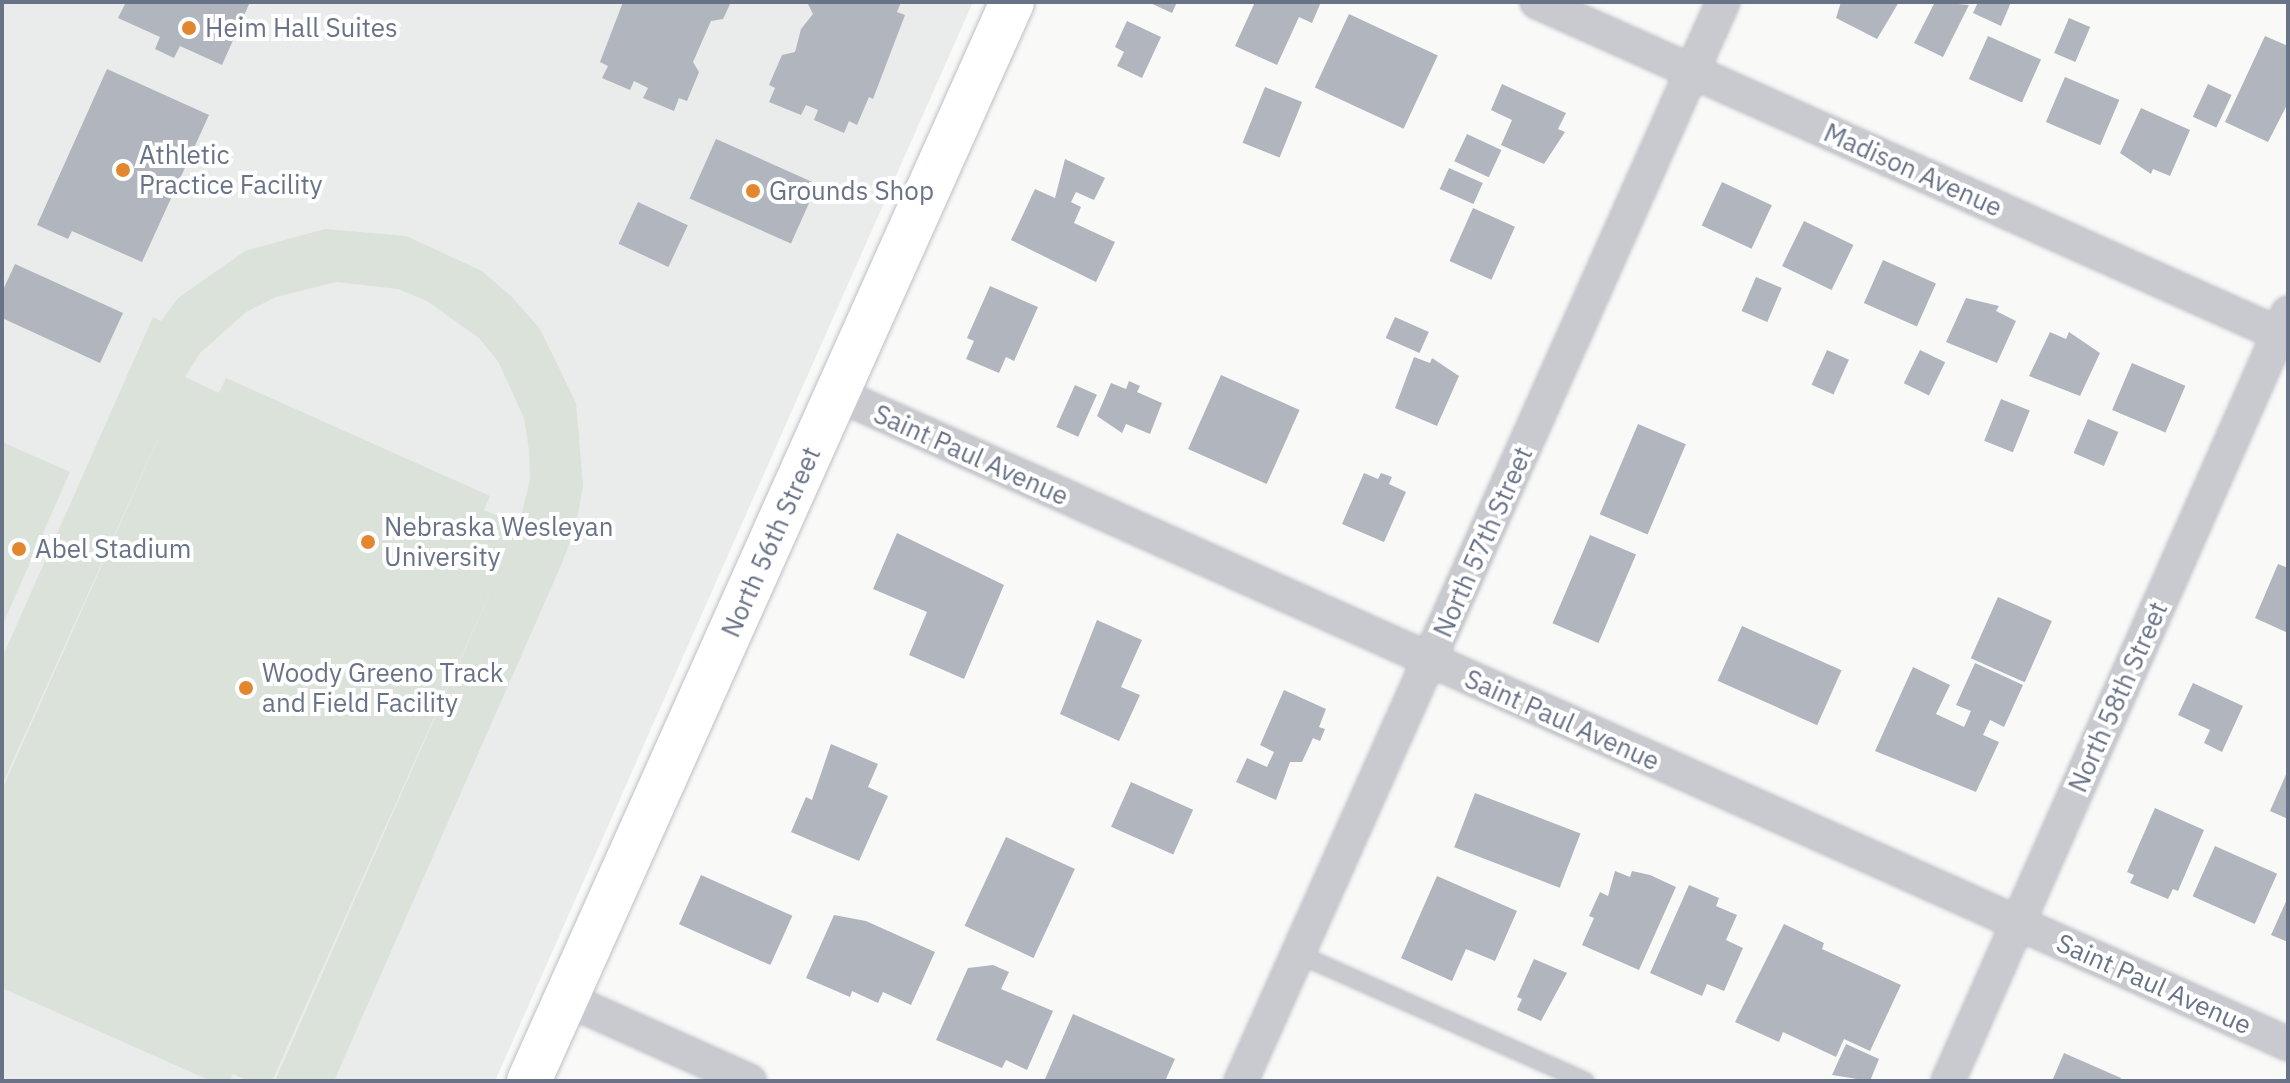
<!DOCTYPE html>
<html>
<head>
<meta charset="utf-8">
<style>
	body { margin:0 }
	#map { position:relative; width:2290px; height:1083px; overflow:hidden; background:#f9faf8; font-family:"IBM Plex Sans",sans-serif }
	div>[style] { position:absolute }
	.built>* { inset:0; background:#eaebeb }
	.green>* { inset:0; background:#dae2d9 }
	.building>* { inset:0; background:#b0b5be; transform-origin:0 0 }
	.roads { filter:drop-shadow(0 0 2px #bdbfc5) drop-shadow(0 0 2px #bdbfc5) }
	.service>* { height:16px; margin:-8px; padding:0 8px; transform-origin:8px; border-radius:8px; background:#c8cacf }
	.minor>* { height:32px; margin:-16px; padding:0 16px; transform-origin:16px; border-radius:16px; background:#c8cacf }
	.secondary>* { height:44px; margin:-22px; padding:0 22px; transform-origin:22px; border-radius:22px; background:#fff }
	.dots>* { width:22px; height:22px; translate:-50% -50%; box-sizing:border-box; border:4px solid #fff; border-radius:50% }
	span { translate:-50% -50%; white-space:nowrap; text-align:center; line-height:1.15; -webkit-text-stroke:8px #fff; paint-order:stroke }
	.poi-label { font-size:26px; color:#697388 }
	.left { translate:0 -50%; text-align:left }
	.street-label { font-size:26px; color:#697388 }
	.frame { position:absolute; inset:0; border:4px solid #697388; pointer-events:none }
</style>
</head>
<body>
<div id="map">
	<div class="built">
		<div style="clip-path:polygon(2px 2px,973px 2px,495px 1081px,2px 1081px)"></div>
	</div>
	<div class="green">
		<div style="clip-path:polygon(evenodd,325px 229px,406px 236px,482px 271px,513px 298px,540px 329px,576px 403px,583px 485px,576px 525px,562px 563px,334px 1081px,275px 1081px,515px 536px,272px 1081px,249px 1081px,233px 1074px,230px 1081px,211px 1081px,2px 988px,2px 790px,185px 378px,2px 785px,2px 658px,153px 317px,161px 321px,178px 298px,245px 251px,325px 229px,336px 282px,398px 289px,427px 301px,479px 338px,498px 361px,524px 418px,529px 450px,530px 480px,519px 525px,484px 510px,490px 496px,226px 378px,219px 393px,185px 377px,200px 353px,246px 312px,276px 297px,336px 282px)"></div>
		<div style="clip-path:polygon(2px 442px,70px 472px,2px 626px)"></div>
	</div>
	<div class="building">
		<div style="clip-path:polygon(126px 2px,250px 2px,222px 65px,180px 46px,174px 58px,155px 49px,160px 37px,118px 18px)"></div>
		<div style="clip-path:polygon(623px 2px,731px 2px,723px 19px,711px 21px,693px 62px,699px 72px,687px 101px,679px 98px,674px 111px,643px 98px,648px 88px,634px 81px,630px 90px,602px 78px,608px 66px,600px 62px)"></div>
		<div style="clip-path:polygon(807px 2px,901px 2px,897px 12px,905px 15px,873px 99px,869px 97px,857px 125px,849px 121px,844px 133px,814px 120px,818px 110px,806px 105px,801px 115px,769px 102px,775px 88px,769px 85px,782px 55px,795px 52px,801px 29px,813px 14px)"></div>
		<div style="clip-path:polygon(1148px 2px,1177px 2px,1172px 13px)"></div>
		<div style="clip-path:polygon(1255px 2px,1321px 2px,1312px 23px,1299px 17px,1277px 65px,1235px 46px)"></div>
		<div style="clip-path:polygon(1841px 2px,1899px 2px,1877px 39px,1836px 18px)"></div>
		<div style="clip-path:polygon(1935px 2px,1969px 5px,1943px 57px,1914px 43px)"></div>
		<div style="clip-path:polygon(1978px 2px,2011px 2px,2001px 26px,1973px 13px)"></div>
		<div style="left:1349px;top:14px;width:98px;height:81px;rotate:25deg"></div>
		<div style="left:2069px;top:18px;width:23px;height:38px;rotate:23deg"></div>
		<div style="clip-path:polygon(1127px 21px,1161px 37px,1142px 78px,1117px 66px,1124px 52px,1115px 47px)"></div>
		<div style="left:1988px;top:36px;width:58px;height:47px;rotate:24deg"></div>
		<div style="clip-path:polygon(2265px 36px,2288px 46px,2288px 103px,2268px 142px,2225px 122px)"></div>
		<div style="clip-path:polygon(107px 69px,209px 115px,142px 262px,72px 231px,68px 239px,37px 225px)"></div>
		<div style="left:2065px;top:77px;width:59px;height:49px;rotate:23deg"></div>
		<div style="clip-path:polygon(1502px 84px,1566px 113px,1558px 129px,1565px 132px,1544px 164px,1501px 145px,1512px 120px,1491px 110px)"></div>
		<div style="left:2208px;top:84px;width:26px;height:36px;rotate:25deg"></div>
		<div style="left:1265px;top:87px;width:40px;height:60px;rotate:22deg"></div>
		<div style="clip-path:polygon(2141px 108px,2190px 130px,2170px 176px,2153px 169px,2151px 174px,2120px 153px)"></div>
		<div style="left:1467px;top:134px;width:38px;height:30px;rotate:25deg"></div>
		<div style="left:716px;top:139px;width:111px;height:65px;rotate:24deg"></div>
		<div style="clip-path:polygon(1065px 159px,1105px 178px,1094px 200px,1076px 192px,1071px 202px,1081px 207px,1074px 223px,1115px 242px,1096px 282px,1011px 240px,1035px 189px,1055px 198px)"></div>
		<div style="left:1449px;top:168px;width:37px;height:23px;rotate:24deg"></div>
		<div style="left:1722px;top:182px;width:55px;height:48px;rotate:25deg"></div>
		<div style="left:638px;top:202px;width:55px;height:46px;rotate:25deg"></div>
		<div style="left:1473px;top:208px;width:46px;height:58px;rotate:24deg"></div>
		<div style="left:1804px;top:221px;width:55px;height:50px;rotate:26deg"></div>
		<div style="left:1883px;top:260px;width:58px;height:47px;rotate:24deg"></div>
		<div style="clip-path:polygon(15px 264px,123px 313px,100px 363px,2px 318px,2px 292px)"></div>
		<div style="left:1756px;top:277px;width:28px;height:37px;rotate:23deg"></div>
		<div style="clip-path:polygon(990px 286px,1038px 307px,1014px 361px,1006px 357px,999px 373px,966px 359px,974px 341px,967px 338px)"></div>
		<div style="clip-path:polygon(1966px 298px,1999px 306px,1996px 311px,2016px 321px,1997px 363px,1946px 342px)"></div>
		<div style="left:1395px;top:317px;width:37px;height:23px;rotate:24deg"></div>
		<div style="clip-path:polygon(2050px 332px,2066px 339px,2069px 332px,2100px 353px,2080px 396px,2029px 376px)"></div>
		<div style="left:1827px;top:350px;width:24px;height:38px;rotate:24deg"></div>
		<div style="left:1920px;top:350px;width:28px;height:37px;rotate:26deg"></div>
		<div style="clip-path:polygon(1414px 357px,1430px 363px,1432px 358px,1459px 376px,1437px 426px,1395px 408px)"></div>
		<div style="left:2132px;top:363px;width:58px;height:51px;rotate:23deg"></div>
		<div style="left:1221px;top:375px;width:86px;height:81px;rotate:24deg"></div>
		<div style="clip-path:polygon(1129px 381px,1140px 386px,1137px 392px,1162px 403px,1150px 434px,1126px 424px,1122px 433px,1097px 416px,1111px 383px,1126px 389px)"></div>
		<div style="left:1075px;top:385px;width:24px;height:46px;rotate:24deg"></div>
		<div style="left:2001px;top:399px;width:31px;height:45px;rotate:22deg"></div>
		<div style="left:2088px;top:419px;width:33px;height:37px;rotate:23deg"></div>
		<div style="left:1638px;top:424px;width:52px;height:98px;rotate:23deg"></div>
		<div style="clip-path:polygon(1364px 473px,1378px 479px,1381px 473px,1392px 477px,1389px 484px,1406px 492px,1384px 542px,1342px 524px)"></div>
		<div style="clip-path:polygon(897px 533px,1004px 585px,964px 679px,909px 655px,927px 612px,873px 589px)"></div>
		<div style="left:1590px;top:535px;width:50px;height:96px;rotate:23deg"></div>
		<div style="clip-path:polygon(2278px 564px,2288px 568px,2288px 633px,2255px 618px)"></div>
		<div style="left:1998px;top:597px;width:59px;height:67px;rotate:24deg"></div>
		<div style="clip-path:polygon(1097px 620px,1142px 640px,1121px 687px,1140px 695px,1119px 741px,1060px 714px)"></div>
		<div style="left:1742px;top:626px;width:109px;height:60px;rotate:24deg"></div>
		<div style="clip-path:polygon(1975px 663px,2023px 685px,2004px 727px,1990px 720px,1983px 735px,1999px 742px,1976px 792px,1875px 751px,1913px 667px,1950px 685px,1936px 714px,1964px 727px,1971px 711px,1956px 705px)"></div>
		<div style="clip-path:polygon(2193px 683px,2243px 706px,2222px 752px,2204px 743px,2210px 730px,2178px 715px)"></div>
		<div style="clip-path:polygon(1284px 690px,1326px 709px,1319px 727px,1325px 729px,1320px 741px,1313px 738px,1302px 762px,1290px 762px,1276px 800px,1236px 782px,1247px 758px,1267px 767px,1274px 752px,1260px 745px)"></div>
		<div style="clip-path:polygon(831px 744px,878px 764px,868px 787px,888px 796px,859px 861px,791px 832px,806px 797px,812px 800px)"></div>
		<div style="clip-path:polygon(2288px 770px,2288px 819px,2270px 811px)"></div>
		<div style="left:1131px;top:782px;width:68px;height:49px;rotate:24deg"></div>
		<div style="left:1475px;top:793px;width:113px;height:58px;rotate:21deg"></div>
		<div style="clip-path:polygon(2155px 808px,2204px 830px,2178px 891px,2173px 889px,2168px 899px,2130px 883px,2134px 875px,2127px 872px)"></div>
		<div style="left:1006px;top:837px;width:76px;height:98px;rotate:25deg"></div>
		<div style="left:2215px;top:846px;width:68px;height:55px;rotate:24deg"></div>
		<div style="clip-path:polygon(1615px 871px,1630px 877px,1632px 871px,1650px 875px,1676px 887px,1639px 970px,1582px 945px,1594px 918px,1589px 916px,1600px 892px,1608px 896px)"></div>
		<div style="left:701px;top:875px;width:100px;height:54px;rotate:24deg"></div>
		<div style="clip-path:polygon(1437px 876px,1517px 911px,1495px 961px,1466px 949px,1452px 981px,1401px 958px)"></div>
		<div style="clip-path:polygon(1689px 885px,1719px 898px,1716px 906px,1737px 915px,1726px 940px,1743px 948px,1724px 991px,1707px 984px,1702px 996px,1650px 973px)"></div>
		<div style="clip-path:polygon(2288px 897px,2288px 942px,2271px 935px)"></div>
		<div style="clip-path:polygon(834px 915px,866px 921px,935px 952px,911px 1005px,883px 992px,878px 1003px,852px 991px,850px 997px,806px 978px)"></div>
		<div style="clip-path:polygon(1784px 924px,1824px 943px,1822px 949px,1901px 985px,1870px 1051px,1844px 1039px,1836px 1057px,1783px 1032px,1779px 1042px,1735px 1022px)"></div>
		<div style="clip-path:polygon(1534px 959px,1567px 973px,1541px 1021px,1517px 1010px,1522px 999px,1517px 997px)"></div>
		<div style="clip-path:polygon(993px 965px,1009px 972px,1001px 989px,1053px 1011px,1027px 1070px,1006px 1060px,1002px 1068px,936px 1040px,968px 968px)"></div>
		<div style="clip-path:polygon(1073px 1014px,1175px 1059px,1165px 1081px,1045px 1079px)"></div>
		<div style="clip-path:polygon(1846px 1044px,1879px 1059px,1870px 1081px,1832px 1075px)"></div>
		<div style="clip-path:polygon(2064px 1053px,2121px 1078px,2119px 1081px,2052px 1081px)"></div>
	</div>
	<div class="roads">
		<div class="service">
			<div style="left:1298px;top:954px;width:314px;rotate:23.9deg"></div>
		</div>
		<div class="minor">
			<div style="left:1537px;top:2px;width:823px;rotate:24.1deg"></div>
			<div style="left:837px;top:394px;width:1590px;rotate:24.13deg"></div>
			<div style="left:566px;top:999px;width:201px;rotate:24.1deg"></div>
			<div style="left:1241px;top:1081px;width:1182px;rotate:-65.93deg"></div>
			<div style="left:1948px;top:1081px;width:840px;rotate:-66.12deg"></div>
		</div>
		<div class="secondary">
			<div style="left:529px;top:1081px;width:1182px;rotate:-65.88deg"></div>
		</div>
	</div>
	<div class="dots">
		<div style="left:189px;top:28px;background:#e28730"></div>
		<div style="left:123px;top:170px;background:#e28730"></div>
		<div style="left:753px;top:191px;background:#e28730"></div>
		<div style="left:368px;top:542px;background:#e28730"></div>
		<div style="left:19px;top:549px;background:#e28730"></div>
		<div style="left:246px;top:688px;background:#e28730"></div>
	</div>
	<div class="poi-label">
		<span class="left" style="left:205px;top:28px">Heim Hall Suites</span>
		<span class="left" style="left:139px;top:170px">Athletic<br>Practice Facility</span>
		<span class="left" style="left:769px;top:191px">Grounds Shop</span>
		<span class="left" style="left:384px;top:542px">Nebraska Wesleyan<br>University</span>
		<span class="left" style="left:35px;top:549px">Abel Stadium</span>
		<span class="left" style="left:262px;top:688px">Woody Greeno Track<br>and Field Facility</span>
	</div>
	<div class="street-label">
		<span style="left:1913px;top:170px;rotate:24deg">Madison Avenue</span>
		<span style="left:971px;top:455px;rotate:24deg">Saint Paul Avenue</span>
		<span style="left:771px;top:542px;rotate:-66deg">North 56th Street</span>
		<span style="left:1483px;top:542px;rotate:-66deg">North 57th Street</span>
		<span style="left:2118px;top:697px;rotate:-66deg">North 58th Street</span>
		<span style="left:1562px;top:720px;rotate:24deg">Saint Paul Avenue</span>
		<span style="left:2154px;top:984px;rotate:24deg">Saint Paul Avenue</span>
	</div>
	<div class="frame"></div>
</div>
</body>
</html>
